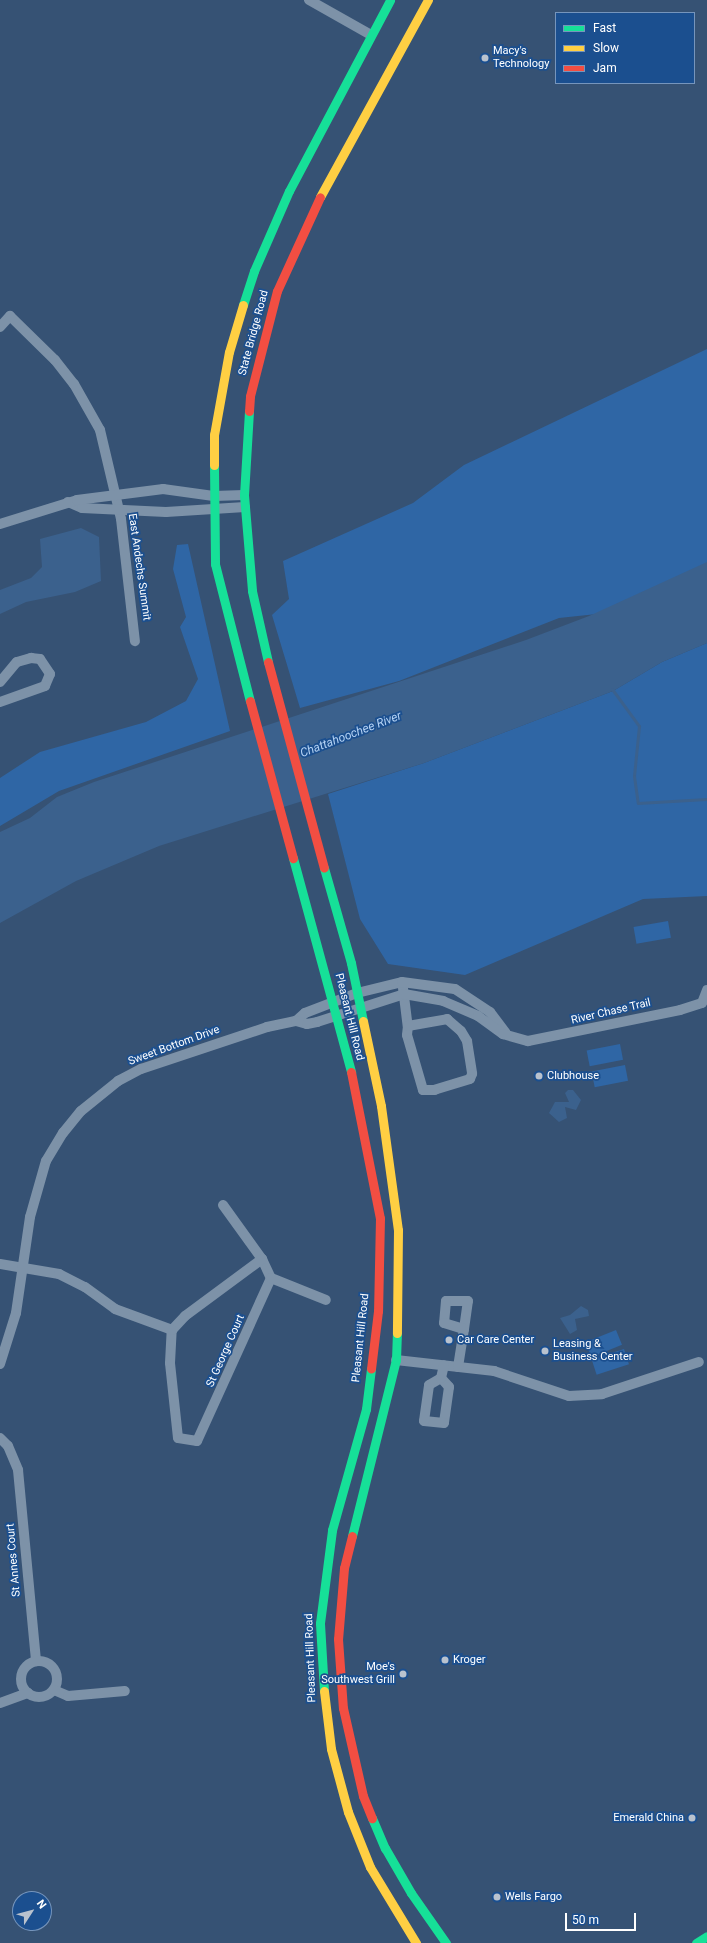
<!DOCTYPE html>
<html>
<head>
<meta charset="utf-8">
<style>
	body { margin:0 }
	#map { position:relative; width:707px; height:1943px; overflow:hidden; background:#365274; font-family:Roboto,sans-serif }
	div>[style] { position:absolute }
	.green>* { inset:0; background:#2f66a5; transform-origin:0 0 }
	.water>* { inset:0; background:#3b618d }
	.stream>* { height:3px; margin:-1.5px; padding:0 1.5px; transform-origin:1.5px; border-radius:1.5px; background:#3b618d }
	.street>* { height:10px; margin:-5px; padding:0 5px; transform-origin:5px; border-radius:5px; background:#7d92a8 }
	.street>.ring { margin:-5px; padding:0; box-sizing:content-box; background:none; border:10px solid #7d92a8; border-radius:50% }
	.fast>* { height:9px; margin:-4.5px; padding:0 4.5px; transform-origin:4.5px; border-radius:4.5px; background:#16e098 }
	.slow>* { height:9px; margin:-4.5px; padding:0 4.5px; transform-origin:4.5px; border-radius:4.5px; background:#ffcf43 }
	.jam>* { height:9px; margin:-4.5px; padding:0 4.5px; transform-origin:4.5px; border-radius:4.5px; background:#f24e42 }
	.dots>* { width:11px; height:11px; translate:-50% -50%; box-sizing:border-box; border:2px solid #1b4f8f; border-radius:50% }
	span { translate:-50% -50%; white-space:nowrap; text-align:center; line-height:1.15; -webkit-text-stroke:3.5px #1b4f8f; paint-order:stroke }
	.poi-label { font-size:11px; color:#fff }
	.left { translate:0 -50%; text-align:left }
	.right { translate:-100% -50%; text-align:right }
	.street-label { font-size:11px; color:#fff }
	.water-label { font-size:12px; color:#b5d3f5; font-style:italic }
	.legend { position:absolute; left:555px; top:12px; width:140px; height:72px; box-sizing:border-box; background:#1b4f8f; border:1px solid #7695bc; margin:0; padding:5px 7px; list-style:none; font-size:12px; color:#fff }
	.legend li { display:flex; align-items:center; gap:8px; height:20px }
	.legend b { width:20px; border:1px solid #7695bc }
	.north { position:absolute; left:12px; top:1891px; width:40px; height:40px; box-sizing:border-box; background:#1b4f8f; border:1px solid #7695bc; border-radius:50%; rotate:54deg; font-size:11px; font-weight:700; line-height:16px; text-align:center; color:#fff }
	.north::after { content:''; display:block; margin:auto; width:14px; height:18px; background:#b9c2ce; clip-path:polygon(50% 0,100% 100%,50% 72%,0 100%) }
	.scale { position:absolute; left:565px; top:1913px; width:71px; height:18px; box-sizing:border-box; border:2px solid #fff; border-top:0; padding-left:5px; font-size:12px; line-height:14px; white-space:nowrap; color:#fff; -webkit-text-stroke:3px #1b4f8f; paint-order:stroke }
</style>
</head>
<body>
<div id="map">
	<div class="green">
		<div style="clip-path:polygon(707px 349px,707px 575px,644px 609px,559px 618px,399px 681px,300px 708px,272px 615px,289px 599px,283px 561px,413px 503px,464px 465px)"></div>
		<div style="clip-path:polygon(188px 544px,230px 731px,59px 791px,0 826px,0 778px,40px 752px,146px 722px,186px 701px,198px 679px,180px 627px,186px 617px,173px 569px,177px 545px)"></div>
		<div style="clip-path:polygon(707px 643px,707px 896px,643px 899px,465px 975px,388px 964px,360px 919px,328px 794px,424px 763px,613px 691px,662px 662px)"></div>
		<div style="left:668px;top:921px;width:17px;height:35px;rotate:80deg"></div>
		<div style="left:620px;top:1044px;width:16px;height:34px;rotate:79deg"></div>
		<div style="left:625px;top:1065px;width:16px;height:34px;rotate:79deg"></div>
		<div style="left:616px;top:1330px;width:16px;height:33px;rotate:68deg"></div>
		<div style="left:624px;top:1349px;width:16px;height:34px;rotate:72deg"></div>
	</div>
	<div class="water">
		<div style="clip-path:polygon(81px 528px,99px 537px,101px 581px,75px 592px,26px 602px,0 614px,0 590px,31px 578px,42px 567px,40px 539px)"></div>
		<div style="clip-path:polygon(707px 562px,707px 643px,662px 662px,613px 691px,424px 763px,159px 846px,76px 881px,0 923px,0 832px,30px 818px,57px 797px,94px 782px,526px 640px,589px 616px)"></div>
		<div style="clip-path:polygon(568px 1090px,573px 1090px,581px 1100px,576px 1110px,565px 1107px,567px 1118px,559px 1122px,549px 1113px,555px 1102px,569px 1102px,565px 1093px)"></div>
		<div style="clip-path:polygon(581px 1306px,588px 1310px,589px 1316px,575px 1319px,577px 1330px,570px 1334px,560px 1318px,570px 1315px)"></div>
	</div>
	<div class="stream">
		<div style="left:612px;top:689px;width:46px;rotate:53.9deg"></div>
		<div style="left:639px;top:726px;width:50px;rotate:95.7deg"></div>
		<div style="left:634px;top:776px;width:27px;rotate:82deg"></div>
		<div style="left:638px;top:803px;width:69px;rotate:-3.3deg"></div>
	</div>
	<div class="street">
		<div style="left:309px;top:0;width:71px;rotate:29.4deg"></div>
		<div style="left:0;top:327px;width:15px;rotate:-48deg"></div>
		<div style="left:10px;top:316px;width:63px;rotate:44.4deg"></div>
		<div style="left:55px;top:360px;width:31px;rotate:52deg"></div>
		<div style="left:74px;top:384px;width:53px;rotate:60.5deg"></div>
		<div style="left:100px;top:430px;width:91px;rotate:76.7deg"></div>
		<div style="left:121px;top:519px;width:123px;rotate:83.5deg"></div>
		<div style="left:68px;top:502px;width:15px;rotate:23deg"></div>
		<div style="left:82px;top:508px;width:84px;rotate:2.7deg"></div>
		<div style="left:166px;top:512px;width:79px;rotate:-3.6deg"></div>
		<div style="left:0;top:524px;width:81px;rotate:-17.3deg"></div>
		<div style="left:77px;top:500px;width:87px;rotate:-7.3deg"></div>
		<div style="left:163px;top:489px;width:51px;rotate:7.8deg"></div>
		<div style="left:214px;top:496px;width:30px;rotate:-2deg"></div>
		<div style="left:0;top:682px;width:26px;rotate:-50deg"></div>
		<div style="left:17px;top:662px;width:15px;rotate:-16deg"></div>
		<div style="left:31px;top:658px;width:9px;rotate:6deg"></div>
		<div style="left:40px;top:659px;width:18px;rotate:56deg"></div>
		<div style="left:50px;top:674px;width:13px;rotate:113deg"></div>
		<div style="left:45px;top:686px;width:48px;rotate:160.4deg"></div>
		<div style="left:403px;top:988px;width:38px;rotate:83deg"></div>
		<div style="left:447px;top:1019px;width:18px;rotate:41deg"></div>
		<div style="left:461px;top:1031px;width:12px;rotate:59deg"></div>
		<div style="left:467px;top:1041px;width:33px;rotate:81deg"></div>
		<div style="left:472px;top:1074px;width:5px;rotate:112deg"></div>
		<div style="left:470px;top:1079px;width:37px;rotate:163deg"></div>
		<div style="left:435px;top:1090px;width:12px;rotate:180deg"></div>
		<div style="left:423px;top:1090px;width:57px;rotate:-106.2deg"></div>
		<div style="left:407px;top:1035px;width:9px;rotate:-84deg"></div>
		<div style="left:408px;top:1026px;width:40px;rotate:-10deg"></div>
		<div style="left:296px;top:1021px;width:12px;rotate:-42deg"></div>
		<div style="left:305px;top:1013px;width:56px;rotate:-21deg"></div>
		<div style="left:357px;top:993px;width:46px;rotate:-13.7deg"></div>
		<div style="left:402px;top:982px;width:53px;rotate:7.5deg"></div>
		<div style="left:455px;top:989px;width:42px;rotate:33.3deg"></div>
		<div style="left:490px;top:1012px;width:26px;rotate:53deg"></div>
		<div style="left:223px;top:1205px;width:67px;rotate:54.2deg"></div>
		<div style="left:262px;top:1259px;width:21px;rotate:65deg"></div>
		<div style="left:271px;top:1278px;width:179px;rotate:114.4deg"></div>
		<div style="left:197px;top:1441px;width:19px;rotate:-171deg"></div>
		<div style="left:178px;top:1438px;width:75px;rotate:-96.1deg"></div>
		<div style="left:170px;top:1363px;width:33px;rotate:-87deg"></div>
		<div style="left:172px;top:1330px;width:19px;rotate:-47deg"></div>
		<div style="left:185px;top:1316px;width:96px;rotate:-36.5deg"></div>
		<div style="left:0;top:1264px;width:60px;rotate:9.6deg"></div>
		<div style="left:59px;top:1274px;width:29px;rotate:27deg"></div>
		<div style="left:85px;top:1287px;width:37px;rotate:36deg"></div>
		<div style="left:115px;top:1309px;width:61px;rotate:20.2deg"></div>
		<div style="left:271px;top:1278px;width:59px;rotate:21.8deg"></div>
		<div style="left:396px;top:1360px;width:99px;rotate:6.4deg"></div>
		<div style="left:494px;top:1371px;width:79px;rotate:18.4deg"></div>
		<div style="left:569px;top:1396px;width:33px;rotate:-3deg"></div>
		<div style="left:602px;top:1394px;width:102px;rotate:-18.3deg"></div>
		<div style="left:0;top:1364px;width:53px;rotate:-72.6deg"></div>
		<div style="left:16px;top:1313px;width:97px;rotate:-81.7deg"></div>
		<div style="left:30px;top:1217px;width:58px;rotate:-74.1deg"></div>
		<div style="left:46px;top:1161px;width:33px;rotate:-59deg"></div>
		<div style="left:63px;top:1133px;width:28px;rotate:-51deg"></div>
		<div style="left:81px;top:1111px;width:48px;rotate:-39deg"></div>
		<div style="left:118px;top:1081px;width:26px;rotate:-28deg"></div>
		<div style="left:141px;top:1069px;width:133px;rotate:-18.4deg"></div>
		<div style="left:267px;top:1027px;width:30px;rotate:-12deg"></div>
		<div style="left:296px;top:1021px;width:11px;rotate:15deg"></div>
		<div style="left:307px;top:1024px;width:10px;rotate:-11deg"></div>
		<div style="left:317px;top:1022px;width:91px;rotate:-17.8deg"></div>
		<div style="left:404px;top:994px;width:40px;rotate:10deg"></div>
		<div style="left:443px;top:1001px;width:38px;rotate:23deg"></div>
		<div style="left:478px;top:1016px;width:31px;rotate:36deg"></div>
		<div style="left:503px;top:1034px;width:26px;rotate:16deg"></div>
		<div style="left:528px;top:1041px;width:155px;rotate:-11.5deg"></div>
		<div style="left:680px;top:1010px;width:23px;rotate:-18deg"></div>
		<div style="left:702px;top:1003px;width:14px;rotate:-69deg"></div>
		<div style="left:458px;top:1367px;width:38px;rotate:-81deg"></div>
		<div style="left:464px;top:1329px;width:28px;rotate:-82deg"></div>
		<div style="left:468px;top:1301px;width:22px;rotate:180deg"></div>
		<div style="left:446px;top:1301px;width:22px;rotate:95deg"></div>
		<div style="left:444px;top:1323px;width:21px;rotate:17deg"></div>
		<div style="left:441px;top:1378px;width:12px;rotate:48deg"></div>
		<div style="left:449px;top:1387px;width:36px;rotate:98deg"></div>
		<div style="left:444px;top:1423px;width:20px;rotate:-174deg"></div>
		<div style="left:424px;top:1421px;width:36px;rotate:-82deg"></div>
		<div style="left:429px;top:1385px;width:14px;rotate:-30deg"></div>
		<div style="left:441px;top:1378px;width:13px;rotate:-77deg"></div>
		<div style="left:0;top:1438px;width:11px;rotate:45deg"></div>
		<div style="left:8px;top:1446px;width:26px;rotate:67deg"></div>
		<div style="left:18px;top:1470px;width:192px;rotate:84.6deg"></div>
		<div class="ring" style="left:21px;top:1661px;width:26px;height:26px"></div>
		<div style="left:54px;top:1690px;width:15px;rotate:23deg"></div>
		<div style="left:68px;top:1696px;width:57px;rotate:-5deg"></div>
		<div style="left:0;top:1703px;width:30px;rotate:-20deg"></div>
	</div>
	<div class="fast">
		<div style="left:243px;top:305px;width:36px;rotate:-72deg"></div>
		<div style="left:254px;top:271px;width:87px;rotate:-66.4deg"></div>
		<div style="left:289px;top:191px;width:216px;rotate:-62.1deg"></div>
		<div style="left:249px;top:411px;width:84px;rotate:93.4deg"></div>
		<div style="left:244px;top:495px;width:96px;rotate:85.2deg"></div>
		<div style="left:252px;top:591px;width:73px;rotate:77.3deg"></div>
		<div style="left:214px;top:465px;width:99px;rotate:89.4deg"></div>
		<div style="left:215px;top:564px;width:141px;rotate:75.7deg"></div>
		<div style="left:293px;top:858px;width:222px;rotate:74.8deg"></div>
		<div style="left:324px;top:868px;width:99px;rotate:74.1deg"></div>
		<div style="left:351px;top:963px;width:59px;rotate:78.3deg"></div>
		<div style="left:352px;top:1536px;width:181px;rotate:-76deg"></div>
		<div style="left:396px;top:1360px;width:27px;rotate:-88deg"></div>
		<div style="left:324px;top:1691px;width:68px;rotate:-93.4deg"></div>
		<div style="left:320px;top:1623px;width:94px;rotate:-82.6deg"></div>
		<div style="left:332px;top:1530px;width:126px;rotate:-74.3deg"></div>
		<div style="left:366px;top:1409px;width:40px;rotate:-82.9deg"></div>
		<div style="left:372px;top:1818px;width:33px;rotate:67deg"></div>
		<div style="left:385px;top:1848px;width:52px;rotate:60deg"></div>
		<div style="left:411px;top:1893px;width:61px;rotate:55deg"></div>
		<div style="left:696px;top:1943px;width:13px;rotate:-32deg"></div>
	</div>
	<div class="slow">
		<div style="left:320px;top:197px;width:225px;rotate:-61.3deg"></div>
		<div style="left:214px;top:465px;width:30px;rotate:-90deg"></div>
		<div style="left:214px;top:435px;width:84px;rotate:-79.8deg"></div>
		<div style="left:229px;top:352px;width:49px;rotate:-73.4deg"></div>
		<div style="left:363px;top:1021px;width:87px;rotate:78deg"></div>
		<div style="left:381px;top:1106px;width:125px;rotate:82.2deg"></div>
		<div style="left:398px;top:1230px;width:103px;rotate:90.6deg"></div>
		<div style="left:324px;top:1691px;width:58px;rotate:83.1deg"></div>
		<div style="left:331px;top:1749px;width:65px;rotate:74.9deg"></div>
		<div style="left:348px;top:1812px;width:59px;rotate:68.2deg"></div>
		<div style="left:370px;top:1867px;width:89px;rotate:58.8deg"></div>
	</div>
	<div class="jam">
		<div style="left:249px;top:411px;width:15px;rotate:-86deg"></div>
		<div style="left:250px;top:396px;width:108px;rotate:-75.6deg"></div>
		<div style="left:277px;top:291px;width:103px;rotate:-65.4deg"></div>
		<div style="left:268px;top:662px;width:213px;rotate:74.8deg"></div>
		<div style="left:250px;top:701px;width:163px;rotate:74.7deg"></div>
		<div style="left:351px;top:1072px;width:149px;rotate:78.8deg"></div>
		<div style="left:380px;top:1218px;width:93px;rotate:91.2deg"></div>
		<div style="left:378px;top:1311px;width:58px;rotate:96.9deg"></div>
		<div style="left:352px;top:1536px;width:33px;rotate:104deg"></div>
		<div style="left:344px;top:1568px;width:71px;rotate:94.8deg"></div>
		<div style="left:338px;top:1639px;width:69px;rotate:85.9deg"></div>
		<div style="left:343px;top:1708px;width:90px;rotate:77.2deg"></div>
		<div style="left:363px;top:1796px;width:24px;rotate:68deg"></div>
	</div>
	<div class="dots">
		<div style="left:485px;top:58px;background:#b9c2ce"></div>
		<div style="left:539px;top:1076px;background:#b9c2ce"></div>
		<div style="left:449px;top:1340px;background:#b9c2ce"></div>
		<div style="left:545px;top:1351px;background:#b9c2ce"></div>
		<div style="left:445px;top:1660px;background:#b9c2ce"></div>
		<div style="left:403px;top:1674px;background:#b9c2ce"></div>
		<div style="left:692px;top:1818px;background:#b9c2ce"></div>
		<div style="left:497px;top:1897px;background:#b9c2ce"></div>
	</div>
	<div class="poi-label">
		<span class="left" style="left:493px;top:58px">Macy's<br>Technology</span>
		<span class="left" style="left:547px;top:1076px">Clubhouse</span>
		<span class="left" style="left:457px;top:1340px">Car Care Center</span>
		<span class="left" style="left:553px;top:1351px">Leasing &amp;<br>Business Center</span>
		<span class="left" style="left:453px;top:1660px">Kroger</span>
		<span class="right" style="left:395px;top:1674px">Moe's<br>Southwest Grill</span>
		<span class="right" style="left:684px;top:1818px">Emerald China</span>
		<span class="left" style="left:505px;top:1897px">Wells Fargo</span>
	</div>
	<div class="street-label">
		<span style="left:254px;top:333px;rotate:-75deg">State Bridge Road</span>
		<span style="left:139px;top:567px;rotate:82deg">East Andechs Summit</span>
		<span style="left:611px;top:1012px;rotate:-13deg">River Chase Trail</span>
		<span style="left:349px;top:1017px;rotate:76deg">Pleasant Hill Road</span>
		<span style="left:174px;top:1046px;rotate:-20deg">Sweet Bottom Drive</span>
		<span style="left:361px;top:1338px;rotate:-84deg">Pleasant Hill Road</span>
		<span style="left:226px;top:1351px;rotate:-66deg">St George Court</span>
		<span style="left:14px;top:1560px;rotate:-95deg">St Annes Court</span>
		<span style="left:311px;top:1658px;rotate:-92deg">Pleasant Hill Road</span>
	</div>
	<div class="water-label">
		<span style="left:351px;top:735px;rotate:-21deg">Chattahoochee River</span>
	</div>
	<ul class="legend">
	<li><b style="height:5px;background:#16e098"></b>Fast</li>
	<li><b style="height:5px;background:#ffcf43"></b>Slow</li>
	<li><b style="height:5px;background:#f24e42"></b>Jam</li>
	</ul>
	<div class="north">N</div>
	<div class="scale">50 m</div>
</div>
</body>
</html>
